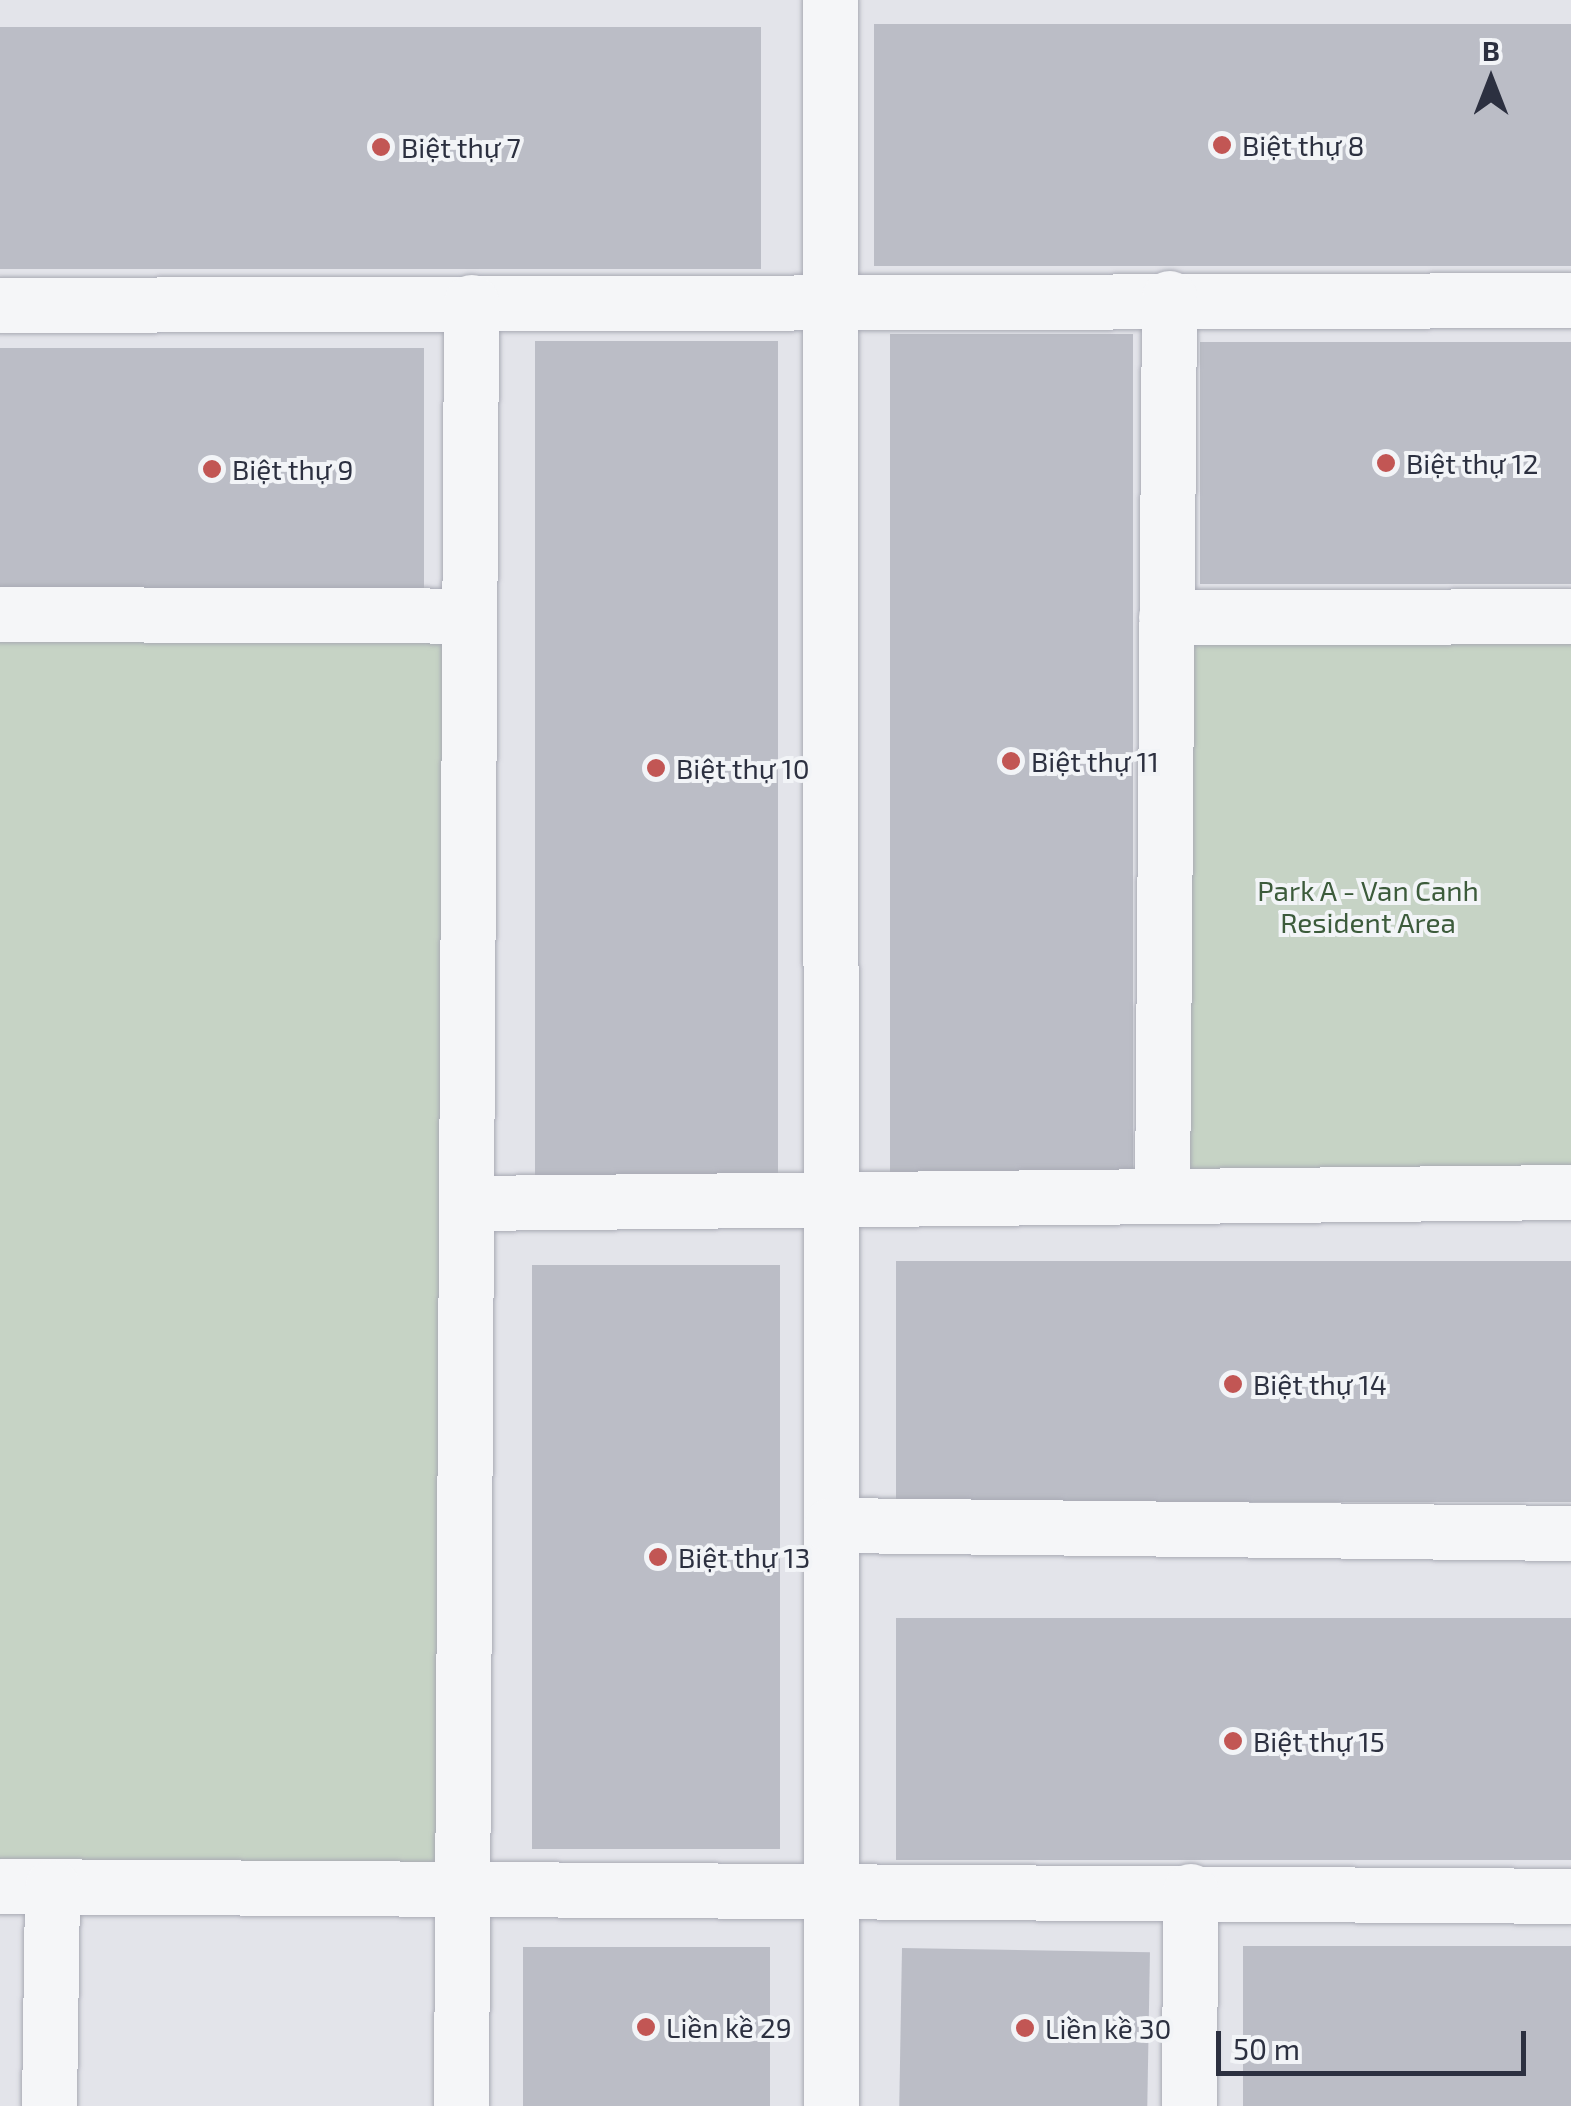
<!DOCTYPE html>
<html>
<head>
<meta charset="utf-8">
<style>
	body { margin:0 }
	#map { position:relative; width:1571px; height:2106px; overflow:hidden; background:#e3e4ea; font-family:"Exo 2",sans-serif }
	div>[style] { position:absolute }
	.green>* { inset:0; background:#c6d3c5; transform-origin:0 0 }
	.building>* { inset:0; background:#bbbdc6; transform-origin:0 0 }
	.roads { filter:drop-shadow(0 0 2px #a8aab4) drop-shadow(0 0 2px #a8aab4) }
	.minor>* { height:55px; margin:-27.5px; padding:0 27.5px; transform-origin:27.5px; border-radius:27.5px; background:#f5f6f8 }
	.dots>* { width:28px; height:28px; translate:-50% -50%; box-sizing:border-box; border:5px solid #f2f4f7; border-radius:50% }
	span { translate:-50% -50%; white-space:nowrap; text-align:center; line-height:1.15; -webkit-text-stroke:8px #f2f4f7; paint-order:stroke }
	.poi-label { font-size:28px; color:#2c3040 }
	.left { translate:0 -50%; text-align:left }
	.park-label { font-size:28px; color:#3c5b3b }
	.north { position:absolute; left:1441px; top:30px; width:100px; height:100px; -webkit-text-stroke:8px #f2f4f7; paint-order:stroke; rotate:0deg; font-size:28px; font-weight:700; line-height:40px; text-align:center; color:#2c3040 }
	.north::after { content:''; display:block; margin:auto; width:35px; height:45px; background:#2c3040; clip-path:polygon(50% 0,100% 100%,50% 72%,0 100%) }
	.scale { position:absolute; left:1216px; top:2031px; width:310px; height:45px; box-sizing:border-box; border:5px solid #2c3040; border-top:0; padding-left:12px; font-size:30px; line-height:35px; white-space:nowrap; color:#2c3040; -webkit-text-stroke:8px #f2f4f7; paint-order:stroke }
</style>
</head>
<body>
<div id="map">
	<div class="green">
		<div style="left:0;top:614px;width:469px;height:1272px"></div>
		<div style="left:1571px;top:616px;width:580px;height:405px;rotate:90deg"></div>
	</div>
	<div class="building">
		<div style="left:1571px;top:24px;width:242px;height:697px;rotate:90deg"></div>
		<div style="left:0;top:27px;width:761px;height:242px"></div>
		<div style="left:890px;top:334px;width:243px;height:853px"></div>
		<div style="left:535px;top:341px;width:243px;height:853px"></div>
		<div style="left:1200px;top:342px;width:371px;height:242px"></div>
		<div style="left:0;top:348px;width:424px;height:242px"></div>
		<div style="left:896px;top:1261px;width:675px;height:241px"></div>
		<div style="left:780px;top:1265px;width:584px;height:248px;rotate:90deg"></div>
		<div style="left:896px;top:1618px;width:675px;height:242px"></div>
		<div style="left:1243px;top:1946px;width:328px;height:160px"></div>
		<div style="left:523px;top:1947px;width:247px;height:159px"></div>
		<div style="left:902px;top:1948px;width:248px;height:158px;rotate:1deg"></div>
	</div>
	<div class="roads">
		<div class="minor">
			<div style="left:830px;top:0;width:2106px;rotate:89.97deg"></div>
			<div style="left:0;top:305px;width:1571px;rotate:-0.18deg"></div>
			<div style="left:0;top:614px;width:469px;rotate:0.2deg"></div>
			<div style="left:1166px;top:617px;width:405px;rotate:-0.1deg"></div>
			<div style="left:1162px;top:1196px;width:898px;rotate:-89.55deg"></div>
			<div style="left:466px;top:1203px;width:1105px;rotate:-0.57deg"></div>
			<div style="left:831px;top:1525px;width:740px;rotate:0.62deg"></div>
			<div style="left:0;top:1886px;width:1571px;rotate:0.36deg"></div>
			<div style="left:49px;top:2106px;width:219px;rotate:-89.2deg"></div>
			<div style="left:461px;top:2106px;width:1804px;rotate:-89.68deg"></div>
			<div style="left:1189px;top:2106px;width:215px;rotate:-89.7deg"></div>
		</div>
	</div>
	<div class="dots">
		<div style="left:1222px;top:145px;background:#c25654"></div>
		<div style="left:381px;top:147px;background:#c25654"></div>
		<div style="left:1386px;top:463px;background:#c25654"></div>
		<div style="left:212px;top:469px;background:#c25654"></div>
		<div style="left:1011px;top:761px;background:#c25654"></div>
		<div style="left:656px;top:768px;background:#c25654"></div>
		<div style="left:1233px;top:1384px;background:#c25654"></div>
		<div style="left:658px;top:1557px;background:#c25654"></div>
		<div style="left:1233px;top:1741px;background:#c25654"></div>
		<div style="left:646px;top:2027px;background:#c25654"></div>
		<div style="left:1025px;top:2028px;background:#c25654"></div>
	</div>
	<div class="poi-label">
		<span class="left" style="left:1242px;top:145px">Biệt thự 8</span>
		<span class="left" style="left:401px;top:147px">Biệt thự 7</span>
		<span class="left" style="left:1406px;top:463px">Biệt thự 12</span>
		<span class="left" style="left:232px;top:469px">Biệt thự 9</span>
		<span class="left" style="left:1031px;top:761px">Biệt thự 11</span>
		<span class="left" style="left:676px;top:768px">Biệt thự 10</span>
		<span class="left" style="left:1253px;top:1384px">Biệt thự 14</span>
		<span class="left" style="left:678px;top:1557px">Biệt thự 13</span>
		<span class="left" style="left:1253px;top:1741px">Biệt thự 15</span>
		<span class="left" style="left:666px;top:2027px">Liền kề 29</span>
		<span class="left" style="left:1045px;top:2028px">Liền kề 30</span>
	</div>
	<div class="park-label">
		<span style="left:1368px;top:906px">Park A - Van Canh<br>Resident Area</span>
	</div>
	<div class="north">B</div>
	<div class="scale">50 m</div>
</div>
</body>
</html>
